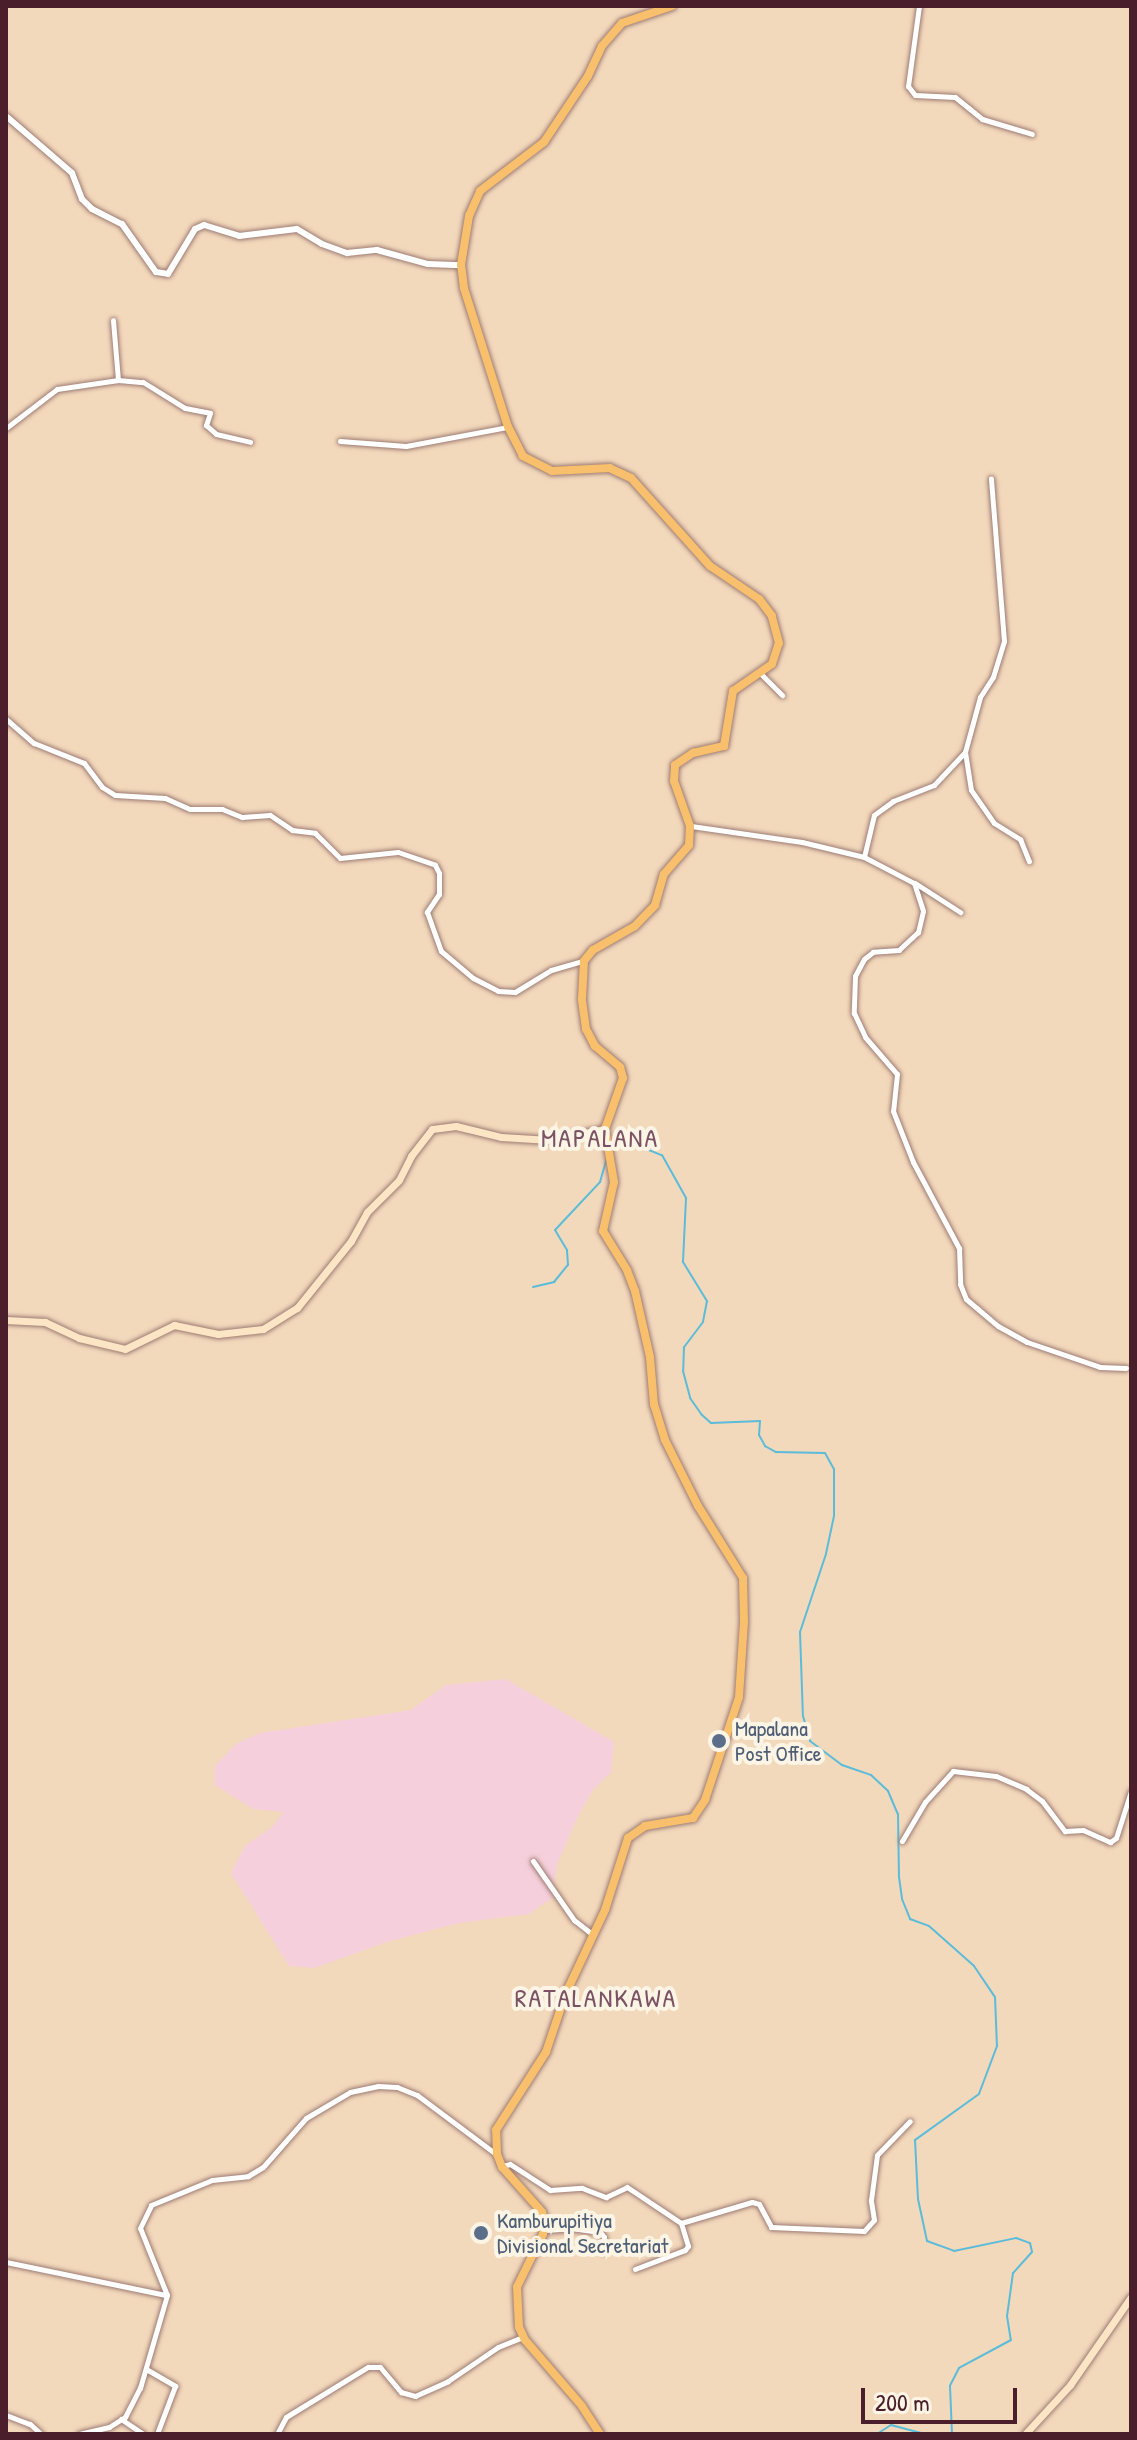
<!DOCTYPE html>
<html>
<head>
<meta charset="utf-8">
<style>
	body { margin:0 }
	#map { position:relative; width:1137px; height:2440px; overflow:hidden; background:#f3d9bc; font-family:"Patrick Hand",sans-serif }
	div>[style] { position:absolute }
	.built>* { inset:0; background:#f5cfdb }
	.stream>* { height:2px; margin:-1px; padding:0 1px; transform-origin:1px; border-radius:1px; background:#5bbcd9 }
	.roads { filter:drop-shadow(0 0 2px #9e7c74) drop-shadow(0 0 2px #9e7c74) }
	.minor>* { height:5px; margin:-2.5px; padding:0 2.5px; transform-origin:2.5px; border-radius:2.5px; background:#fff }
	.tertiary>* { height:6px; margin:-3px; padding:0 3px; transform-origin:3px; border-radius:3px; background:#fff }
	.secondary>* { height:7px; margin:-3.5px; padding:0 3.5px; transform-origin:3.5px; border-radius:3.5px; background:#fce5c4 }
	.primary>* { height:8px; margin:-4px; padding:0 4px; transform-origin:4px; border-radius:4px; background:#f8bf6c }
	.dots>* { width:22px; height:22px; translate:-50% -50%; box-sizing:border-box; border:4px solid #fcf5e5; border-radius:50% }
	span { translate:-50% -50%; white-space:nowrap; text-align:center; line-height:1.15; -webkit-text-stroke:8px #fcf5e5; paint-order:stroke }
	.service-label { font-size:22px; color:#4e5e75 }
	.left { translate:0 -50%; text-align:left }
	.quarter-label { font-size:26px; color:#7c5265; letter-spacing:2px }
	.frame { position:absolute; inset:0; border:8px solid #4a1f2b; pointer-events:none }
	.scale { position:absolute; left:861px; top:2388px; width:156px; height:36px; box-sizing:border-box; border:4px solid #4a1f2b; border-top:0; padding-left:10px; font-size:24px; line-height:28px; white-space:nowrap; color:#4a1f2b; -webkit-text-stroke:6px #fcf5e5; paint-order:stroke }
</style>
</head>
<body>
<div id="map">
	<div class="built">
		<div style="clip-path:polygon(506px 1679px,614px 1742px,611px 1772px,593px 1790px,575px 1822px,557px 1865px,552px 1898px,529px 1914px,459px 1923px,390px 1941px,314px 1968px,289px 1966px,231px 1873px,245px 1846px,272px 1827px,283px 1812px,253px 1809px,215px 1785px,215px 1766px,236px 1744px,260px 1733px,411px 1710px,446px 1685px)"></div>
	</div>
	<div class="stream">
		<div style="left:613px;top:1148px;width:17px;rotate:-21deg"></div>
		<div style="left:629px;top:1142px;width:35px;rotate:22deg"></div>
		<div style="left:662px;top:1155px;width:49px;rotate:60.8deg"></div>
		<div style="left:686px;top:1198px;width:64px;rotate:92.7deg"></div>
		<div style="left:683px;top:1262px;width:46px;rotate:58.4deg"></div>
		<div style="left:707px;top:1301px;width:21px;rotate:101deg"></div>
		<div style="left:703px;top:1322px;width:31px;rotate:127deg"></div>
		<div style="left:684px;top:1347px;width:24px;rotate:92deg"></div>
		<div style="left:683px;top:1371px;width:28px;rotate:75deg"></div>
		<div style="left:690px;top:1398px;width:21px;rotate:55deg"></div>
		<div style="left:702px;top:1415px;width:12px;rotate:42deg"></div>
		<div style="left:711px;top:1423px;width:49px;rotate:-2.3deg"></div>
		<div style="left:760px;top:1421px;width:14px;rotate:94deg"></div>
		<div style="left:759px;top:1435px;width:13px;rotate:61deg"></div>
		<div style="left:765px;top:1446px;width:13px;rotate:29deg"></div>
		<div style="left:776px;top:1452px;width:49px;rotate:1.2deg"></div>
		<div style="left:825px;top:1453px;width:18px;rotate:61deg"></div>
		<div style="left:834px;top:1469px;width:47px;rotate:90deg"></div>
		<div style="left:834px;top:1516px;width:39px;rotate:102deg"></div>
		<div style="left:826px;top:1554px;width:82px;rotate:108.4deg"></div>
		<div style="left:800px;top:1632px;width:84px;rotate:88deg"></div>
		<div style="left:803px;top:1716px;width:26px;rotate:74deg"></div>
		<div style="left:810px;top:1741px;width:40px;rotate:37deg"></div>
		<div style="left:842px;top:1765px;width:31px;rotate:19deg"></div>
		<div style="left:871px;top:1775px;width:23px;rotate:43deg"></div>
		<div style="left:888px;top:1791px;width:25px;rotate:67deg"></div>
		<div style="left:898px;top:1814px;width:63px;rotate:89.1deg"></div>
		<div style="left:899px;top:1877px;width:22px;rotate:82deg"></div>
		<div style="left:902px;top:1899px;width:22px;rotate:68deg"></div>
		<div style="left:910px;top:1919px;width:20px;rotate:20deg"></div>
		<div style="left:929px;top:1926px;width:60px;rotate:41.6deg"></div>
		<div style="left:974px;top:1966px;width:37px;rotate:56deg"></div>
		<div style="left:995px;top:1997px;width:49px;rotate:87.7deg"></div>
		<div style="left:997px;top:2046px;width:51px;rotate:110.6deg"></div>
		<div style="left:979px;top:2094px;width:79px;rotate:144.3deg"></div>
		<div style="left:915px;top:2140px;width:59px;rotate:87.1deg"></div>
		<div style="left:918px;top:2199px;width:43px;rotate:77.9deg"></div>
		<div style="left:927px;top:2241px;width:29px;rotate:20deg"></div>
		<div style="left:954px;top:2251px;width:63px;rotate:-11.8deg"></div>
		<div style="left:1016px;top:2238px;width:15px;rotate:20deg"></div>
		<div style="left:1030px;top:2243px;width:9px;rotate:77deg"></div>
		<div style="left:1032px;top:2252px;width:28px;rotate:132deg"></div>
		<div style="left:1013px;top:2273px;width:43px;rotate:97.9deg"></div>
		<div style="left:1007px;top:2316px;width:24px;rotate:81deg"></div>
		<div style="left:1011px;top:2340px;width:59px;rotate:151.7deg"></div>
		<div style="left:959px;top:2368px;width:20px;rotate:117deg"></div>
		<div style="left:950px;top:2386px;width:48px;rotate:87.6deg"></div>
		<div style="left:533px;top:1287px;width:22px;rotate:-13deg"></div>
		<div style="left:554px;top:1282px;width:22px;rotate:-51deg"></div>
		<div style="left:568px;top:1265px;width:15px;rotate:-94deg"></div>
		<div style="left:567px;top:1250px;width:23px;rotate:-121deg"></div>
		<div style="left:555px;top:1230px;width:66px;rotate:-46.8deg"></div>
		<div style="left:600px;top:1182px;width:26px;rotate:-74deg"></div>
		<div style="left:877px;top:2434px;width:17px;rotate:-33deg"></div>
		<div style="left:891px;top:2425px;width:35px;rotate:15deg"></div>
	</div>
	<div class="roads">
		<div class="minor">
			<div style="left:919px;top:6px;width:81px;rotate:97.8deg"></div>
			<div style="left:908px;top:86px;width:11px;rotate:52deg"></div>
			<div style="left:915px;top:95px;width:40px;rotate:2.9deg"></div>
			<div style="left:955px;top:97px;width:35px;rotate:39deg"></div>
			<div style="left:982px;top:119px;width:52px;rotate:16.7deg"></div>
			<div style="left:118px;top:380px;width:25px;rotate:5deg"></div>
			<div style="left:143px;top:382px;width:49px;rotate:31.8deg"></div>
			<div style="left:185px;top:408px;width:25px;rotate:11deg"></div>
			<div style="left:210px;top:413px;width:13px;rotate:108deg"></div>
			<div style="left:206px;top:425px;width:13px;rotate:42deg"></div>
			<div style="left:216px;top:434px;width:35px;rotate:13deg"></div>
			<div style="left:6px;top:428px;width:64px;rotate:-37.4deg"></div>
			<div style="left:57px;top:389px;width:62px;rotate:-8.4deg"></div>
			<div style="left:118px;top:380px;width:60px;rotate:-94.8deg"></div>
			<div style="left:340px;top:441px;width:66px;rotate:4.3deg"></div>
			<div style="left:406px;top:446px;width:104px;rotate:-10.6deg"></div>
			<div style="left:761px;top:674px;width:30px;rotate:45deg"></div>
			<div style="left:6px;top:719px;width:37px;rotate:41deg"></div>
			<div style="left:34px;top:743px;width:54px;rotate:21.8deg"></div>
			<div style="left:84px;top:763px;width:30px;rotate:53deg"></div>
			<div style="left:102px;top:787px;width:15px;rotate:32deg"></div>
			<div style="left:115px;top:795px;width:50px;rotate:3.4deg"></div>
			<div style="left:165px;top:798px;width:27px;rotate:24deg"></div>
			<div style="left:190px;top:809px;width:32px"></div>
			<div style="left:222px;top:809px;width:22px;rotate:22deg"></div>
			<div style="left:242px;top:817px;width:28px;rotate:-4deg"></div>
			<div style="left:270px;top:815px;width:27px;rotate:34deg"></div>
			<div style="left:292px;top:830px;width:23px;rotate:7deg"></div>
			<div style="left:315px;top:833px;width:35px;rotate:45deg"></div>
			<div style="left:340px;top:858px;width:58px;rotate:-5.9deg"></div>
			<div style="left:398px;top:852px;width:39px;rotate:19deg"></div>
			<div style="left:435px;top:865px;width:9px;rotate:63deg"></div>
			<div style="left:439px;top:873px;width:21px;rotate:90deg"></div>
			<div style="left:439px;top:894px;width:22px;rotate:124deg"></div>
			<div style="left:427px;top:912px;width:41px;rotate:70.3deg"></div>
			<div style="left:441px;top:951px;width:42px;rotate:40.2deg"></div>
			<div style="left:473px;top:978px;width:28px;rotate:27deg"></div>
			<div style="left:498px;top:991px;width:17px;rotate:3deg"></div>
			<div style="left:515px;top:992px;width:42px;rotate:-31.4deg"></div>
			<div style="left:551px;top:970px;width:33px;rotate:-16deg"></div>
			<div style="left:965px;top:752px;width:38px;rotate:81deg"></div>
			<div style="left:971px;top:790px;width:40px;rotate:55.1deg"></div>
			<div style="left:994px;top:823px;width:31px;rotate:32deg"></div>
			<div style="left:1020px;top:839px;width:24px;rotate:68deg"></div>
			<div style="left:691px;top:826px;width:112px;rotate:8.2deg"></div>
			<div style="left:802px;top:842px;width:64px;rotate:13.6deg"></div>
			<div style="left:864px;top:857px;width:56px;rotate:27.5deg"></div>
			<div style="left:914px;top:883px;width:29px;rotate:72deg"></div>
			<div style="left:923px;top:911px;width:22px;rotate:103deg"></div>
			<div style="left:918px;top:932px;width:26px;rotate:137deg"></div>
			<div style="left:899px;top:950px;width:26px;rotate:176deg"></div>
			<div style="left:873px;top:952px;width:11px;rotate:142deg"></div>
			<div style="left:864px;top:959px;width:19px;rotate:118deg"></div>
			<div style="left:855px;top:976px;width:37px;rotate:92deg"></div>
			<div style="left:854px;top:1013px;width:26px;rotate:65deg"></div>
			<div style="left:865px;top:1037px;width:49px;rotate:49.1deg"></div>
			<div style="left:897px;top:1074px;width:37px;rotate:96deg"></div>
			<div style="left:893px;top:1111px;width:55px;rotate:68.6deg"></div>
			<div style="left:913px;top:1162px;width:98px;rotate:61.9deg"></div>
			<div style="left:959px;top:1248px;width:36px;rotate:88deg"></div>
			<div style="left:960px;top:1284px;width:16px;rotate:68deg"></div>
			<div style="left:966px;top:1299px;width:42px;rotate:40.2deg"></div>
			<div style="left:998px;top:1326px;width:33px;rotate:29deg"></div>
			<div style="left:1027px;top:1342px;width:77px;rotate:18.9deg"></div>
			<div style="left:1100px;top:1367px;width:26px;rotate:2deg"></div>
			<div style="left:864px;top:857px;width:43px;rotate:-76.6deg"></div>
			<div style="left:874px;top:815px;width:24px;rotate:-36deg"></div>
			<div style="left:893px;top:801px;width:44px;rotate:-21.3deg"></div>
			<div style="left:934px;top:785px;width:45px;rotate:-46.8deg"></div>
			<div style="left:965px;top:752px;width:57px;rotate:-74.7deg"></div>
			<div style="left:980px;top:697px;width:24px;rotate:-57deg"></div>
			<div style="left:993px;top:677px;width:38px;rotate:-73deg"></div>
			<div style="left:1004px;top:641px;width:163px;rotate:-94.6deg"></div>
			<div style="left:915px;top:883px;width:54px;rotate:32.8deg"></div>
			<div style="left:902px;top:1841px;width:45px;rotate:-59.5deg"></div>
			<div style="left:925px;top:1802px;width:42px;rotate:-47.9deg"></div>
			<div style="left:953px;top:1771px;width:43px;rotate:6.6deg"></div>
			<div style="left:996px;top:1776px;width:33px;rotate:23deg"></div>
			<div style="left:1026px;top:1789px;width:20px;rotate:37deg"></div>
			<div style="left:1042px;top:1801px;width:38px;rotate:53deg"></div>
			<div style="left:1065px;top:1831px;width:18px;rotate:-3deg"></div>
			<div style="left:1083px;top:1830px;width:30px;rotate:24deg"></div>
			<div style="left:1110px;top:1842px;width:7px;rotate:-34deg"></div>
			<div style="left:1116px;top:1838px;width:49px;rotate:-72.3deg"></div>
			<div style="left:533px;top:1861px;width:72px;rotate:55.2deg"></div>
			<div style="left:574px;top:1920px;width:24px;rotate:38deg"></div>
			<div style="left:502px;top:2166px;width:8px;rotate:-14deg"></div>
			<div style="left:510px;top:2164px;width:48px;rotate:33deg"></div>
			<div style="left:550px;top:2190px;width:32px;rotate:-4deg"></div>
			<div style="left:582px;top:2188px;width:26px;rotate:21deg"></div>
			<div style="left:606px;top:2197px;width:23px;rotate:-25deg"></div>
			<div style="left:627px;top:2187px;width:65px;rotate:33.7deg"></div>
			<div style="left:681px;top:2223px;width:74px;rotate:-16.5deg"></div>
			<div style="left:752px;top:2202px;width:7px;rotate:16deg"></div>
			<div style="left:759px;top:2204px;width:26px;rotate:62deg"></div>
			<div style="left:771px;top:2227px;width:93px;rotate:2.5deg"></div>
			<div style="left:864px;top:2231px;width:15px;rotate:-48deg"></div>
			<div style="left:874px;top:2220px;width:20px;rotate:-99deg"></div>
			<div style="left:871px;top:2200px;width:45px;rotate:-82.4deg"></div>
			<div style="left:877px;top:2155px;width:47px;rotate:-45.9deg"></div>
			<div style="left:545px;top:2230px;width:26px;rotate:-4deg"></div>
			<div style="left:571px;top:2228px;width:29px;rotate:8deg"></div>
			<div style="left:600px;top:2232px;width:6px;rotate:51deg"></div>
			<div style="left:604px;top:2237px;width:14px;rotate:94deg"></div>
			<div style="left:6px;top:2262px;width:163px;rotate:11.7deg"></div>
			<div style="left:635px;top:2269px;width:53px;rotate:-20.8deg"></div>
			<div style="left:685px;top:2250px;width:5px;rotate:-53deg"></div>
			<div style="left:688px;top:2246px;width:24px;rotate:-107deg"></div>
			<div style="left:146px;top:2369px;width:34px;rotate:30deg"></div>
			<div style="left:175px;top:2386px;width:51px;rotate:110.6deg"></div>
			<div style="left:6px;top:2415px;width:26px;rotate:21deg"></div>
			<div style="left:30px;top:2424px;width:15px;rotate:42deg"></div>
			<div style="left:121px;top:2419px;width:27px;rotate:34deg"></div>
			<div style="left:79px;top:2434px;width:31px;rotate:-13deg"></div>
			<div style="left:109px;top:2427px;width:19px;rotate:-32deg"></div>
			<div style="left:125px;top:2417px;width:33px;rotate:-63deg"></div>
			<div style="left:140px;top:2388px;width:97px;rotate:-73.8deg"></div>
			<div style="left:167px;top:2295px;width:72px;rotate:-111.9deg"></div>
			<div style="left:140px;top:2228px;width:25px;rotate:-64deg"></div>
			<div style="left:151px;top:2205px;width:66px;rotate:-22.3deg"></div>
			<div style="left:212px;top:2180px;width:36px;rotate:-6deg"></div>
			<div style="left:248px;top:2176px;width:17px;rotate:-31deg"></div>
			<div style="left:263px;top:2167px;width:65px;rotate:-48.7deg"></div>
			<div style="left:306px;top:2118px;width:51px;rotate:-30.6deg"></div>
			<div style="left:350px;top:2092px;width:29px;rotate:-12deg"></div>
			<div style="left:378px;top:2086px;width:19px;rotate:3deg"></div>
			<div style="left:397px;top:2087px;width:22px;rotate:22deg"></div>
			<div style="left:417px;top:2095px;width:99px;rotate:36.8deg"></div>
			<div style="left:277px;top:2434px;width:19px;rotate:-62deg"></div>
			<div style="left:286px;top:2417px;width:96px;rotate:-31.4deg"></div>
			<div style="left:368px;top:2367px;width:12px"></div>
			<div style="left:380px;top:2367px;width:33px;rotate:50deg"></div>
			<div style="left:401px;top:2392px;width:15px;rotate:16deg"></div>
			<div style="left:415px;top:2396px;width:36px;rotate:-24deg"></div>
			<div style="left:448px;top:2381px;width:60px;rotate:-34.2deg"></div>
			<div style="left:498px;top:2347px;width:27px;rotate:-22deg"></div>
		</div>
		<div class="tertiary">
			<div style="left:6px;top:116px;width:87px;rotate:40.8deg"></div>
			<div style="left:72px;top:173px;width:28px;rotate:69deg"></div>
			<div style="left:82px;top:199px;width:14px;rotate:45deg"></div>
			<div style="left:92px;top:209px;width:34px;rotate:27deg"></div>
			<div style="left:122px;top:224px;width:59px;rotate:54.7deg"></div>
			<div style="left:156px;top:272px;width:12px;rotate:9deg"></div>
			<div style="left:168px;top:274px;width:52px;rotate:-59deg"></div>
			<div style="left:195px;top:229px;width:10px;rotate:-24deg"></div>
			<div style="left:204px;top:225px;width:37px;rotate:17deg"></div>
			<div style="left:239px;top:236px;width:58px;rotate:-6.9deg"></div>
			<div style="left:297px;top:229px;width:29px;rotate:31deg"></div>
			<div style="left:322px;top:244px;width:27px;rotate:20deg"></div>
			<div style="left:347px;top:253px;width:30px;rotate:-6deg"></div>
			<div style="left:377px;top:250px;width:53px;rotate:15.4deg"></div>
			<div style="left:428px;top:264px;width:33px;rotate:2deg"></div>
		</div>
		<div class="secondary">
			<div style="left:6px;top:1320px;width:39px;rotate:3deg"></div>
			<div style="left:45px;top:1322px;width:38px;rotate:25deg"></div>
			<div style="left:79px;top:1338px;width:47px;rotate:13.4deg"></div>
			<div style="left:125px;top:1349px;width:55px;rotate:-26.1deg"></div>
			<div style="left:174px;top:1325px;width:45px;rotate:11.6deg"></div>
			<div style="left:218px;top:1334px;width:45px;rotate:-6.3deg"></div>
			<div style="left:263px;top:1329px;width:40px;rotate:-32deg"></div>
			<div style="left:297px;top:1308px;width:86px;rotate:-51.1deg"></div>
			<div style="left:351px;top:1241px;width:33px;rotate:-61deg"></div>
			<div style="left:367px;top:1212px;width:45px;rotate:-45deg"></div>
			<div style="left:399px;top:1180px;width:27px;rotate:-63deg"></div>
			<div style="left:411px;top:1156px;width:34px;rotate:-52deg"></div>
			<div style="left:432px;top:1129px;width:24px;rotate:-7deg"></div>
			<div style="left:456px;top:1126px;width:46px;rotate:13.7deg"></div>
			<div style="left:501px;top:1137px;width:49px;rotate:3.5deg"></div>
			<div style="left:550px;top:1140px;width:56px;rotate:-11.3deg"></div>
			<div style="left:1025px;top:2434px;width:67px;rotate:-47.4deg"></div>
			<div style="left:1070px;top:2385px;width:107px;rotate:-55.3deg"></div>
		</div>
		<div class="primary">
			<div style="left:600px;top:2434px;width:33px;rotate:-123deg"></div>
			<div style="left:582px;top:2406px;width:87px;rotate:-130.8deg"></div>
			<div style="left:525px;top:2340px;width:14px;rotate:-115deg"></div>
			<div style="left:519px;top:2327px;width:40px;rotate:-92.9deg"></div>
			<div style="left:517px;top:2287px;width:59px;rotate:-63.9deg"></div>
			<div style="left:543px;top:2234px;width:12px;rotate:-81deg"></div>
			<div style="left:545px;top:2222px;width:10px;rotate:-107deg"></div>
			<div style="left:542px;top:2212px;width:60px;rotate:-131.6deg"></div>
			<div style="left:502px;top:2167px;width:14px;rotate:-111deg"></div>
			<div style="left:497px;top:2154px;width:24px;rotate:-92deg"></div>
			<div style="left:496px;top:2130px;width:93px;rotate:-57.3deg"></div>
			<div style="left:546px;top:2052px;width:62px;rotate:-71.3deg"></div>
			<div style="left:566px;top:1993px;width:92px;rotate:-64.8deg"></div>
			<div style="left:605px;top:1910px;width:76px;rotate:-72.3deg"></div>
			<div style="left:628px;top:1838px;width:21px;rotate:-35deg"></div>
			<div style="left:645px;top:1826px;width:49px;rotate:-9.5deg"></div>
			<div style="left:693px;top:1818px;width:22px;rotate:-56deg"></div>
			<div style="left:705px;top:1800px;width:108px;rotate:-71.7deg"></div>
			<div style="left:739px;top:1697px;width:75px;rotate:-86.2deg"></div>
			<div style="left:744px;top:1622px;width:44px;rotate:-91.3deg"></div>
			<div style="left:743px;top:1578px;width:85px;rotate:-122deg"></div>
			<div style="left:698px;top:1506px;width:74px;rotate:-116.6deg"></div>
			<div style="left:665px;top:1440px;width:37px;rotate:-107deg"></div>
			<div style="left:654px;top:1405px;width:48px;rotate:-94.8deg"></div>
			<div style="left:650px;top:1357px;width:68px;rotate:-102.8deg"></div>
			<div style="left:635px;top:1291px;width:22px;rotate:-111deg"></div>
			<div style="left:627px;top:1270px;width:46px;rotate:-121.6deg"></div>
			<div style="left:603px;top:1231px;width:50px;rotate:-77.3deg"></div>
			<div style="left:614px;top:1182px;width:54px;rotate:-99.6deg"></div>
			<div style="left:605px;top:1129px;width:54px;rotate:-70.6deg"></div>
			<div style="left:623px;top:1078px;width:11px;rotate:-105deg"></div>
			<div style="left:620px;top:1067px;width:33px;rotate:-140deg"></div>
			<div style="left:595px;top:1046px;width:19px;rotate:-118deg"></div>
			<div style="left:586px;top:1029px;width:30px;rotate:-98deg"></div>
			<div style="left:582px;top:999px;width:38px;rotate:-87deg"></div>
			<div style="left:584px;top:961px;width:14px;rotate:-51deg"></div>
			<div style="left:593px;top:950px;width:48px;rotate:-29.7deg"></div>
			<div style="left:635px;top:926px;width:29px;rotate:-46deg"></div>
			<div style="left:655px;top:905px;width:32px;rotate:-74deg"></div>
			<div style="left:664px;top:874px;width:38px;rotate:-49deg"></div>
			<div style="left:689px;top:845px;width:19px;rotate:-87deg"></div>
			<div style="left:690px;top:826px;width:48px;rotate:-109.6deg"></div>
			<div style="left:674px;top:781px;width:16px;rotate:-86deg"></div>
			<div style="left:675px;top:765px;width:22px;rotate:-34deg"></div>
			<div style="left:693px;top:753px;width:32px;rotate:-13deg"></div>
			<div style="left:724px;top:746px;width:56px;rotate:-80.7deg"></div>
			<div style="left:733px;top:691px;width:47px;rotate:-34.7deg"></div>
			<div style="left:772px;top:664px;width:22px;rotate:-72deg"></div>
			<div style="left:779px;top:643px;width:28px;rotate:-105deg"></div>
			<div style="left:772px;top:616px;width:21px;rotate:-127deg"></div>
			<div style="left:759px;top:599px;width:59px;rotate:-146deg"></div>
			<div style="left:710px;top:566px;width:118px;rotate:-131.9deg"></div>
			<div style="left:631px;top:478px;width:23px;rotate:-155deg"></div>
			<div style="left:610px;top:468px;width:58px;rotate:177deg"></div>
			<div style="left:552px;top:471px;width:33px;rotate:-153deg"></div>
			<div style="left:523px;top:456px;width:33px;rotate:-117deg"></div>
			<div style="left:508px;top:427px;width:146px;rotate:-107.6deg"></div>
			<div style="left:464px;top:288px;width:23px;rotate:-97deg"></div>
			<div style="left:461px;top:265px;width:50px;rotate:-80.7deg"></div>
			<div style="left:469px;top:216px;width:27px;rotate:-66deg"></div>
			<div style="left:480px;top:191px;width:81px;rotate:-37.4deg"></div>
			<div style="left:544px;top:142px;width:79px;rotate:-56.3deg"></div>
			<div style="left:588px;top:76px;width:33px;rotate:-65deg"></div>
			<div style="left:602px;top:46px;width:30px;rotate:-49deg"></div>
			<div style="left:622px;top:23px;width:53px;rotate:-18.8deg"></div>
		</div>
	</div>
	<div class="dots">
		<div style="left:719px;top:1741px;background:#5c6f8a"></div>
		<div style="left:481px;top:2233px;background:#5c6f8a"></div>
	</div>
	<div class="service-label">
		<span class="left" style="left:735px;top:1741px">Mapalana<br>Post Office</span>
		<span class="left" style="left:497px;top:2233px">Kamburupitiya<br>Divisional Secretariat</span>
	</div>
	<div class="quarter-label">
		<span style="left:600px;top:1138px">MAPALANA</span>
		<span style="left:596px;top:1998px">RATALANKAWA</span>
	</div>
	<div class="frame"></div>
	<div class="scale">200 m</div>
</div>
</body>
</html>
